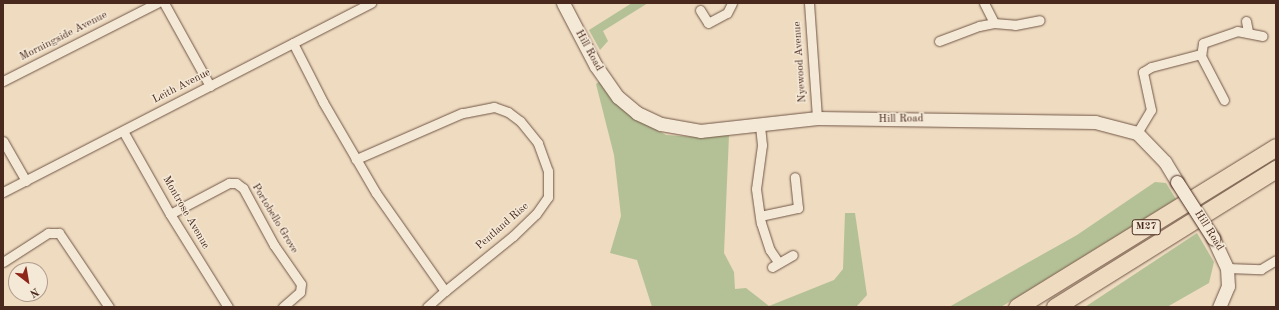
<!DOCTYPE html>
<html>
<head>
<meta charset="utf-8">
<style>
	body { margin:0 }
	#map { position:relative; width:1279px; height:310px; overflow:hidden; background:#eedbc0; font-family:"Old Standard TT",serif }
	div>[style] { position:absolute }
	.green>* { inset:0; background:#b4c196 }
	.roads { filter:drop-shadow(0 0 1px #725646) drop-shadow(0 0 1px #725646) }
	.street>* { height:9px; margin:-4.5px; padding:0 4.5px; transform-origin:4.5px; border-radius:4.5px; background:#f4e8d6 }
	.secondary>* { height:13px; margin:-6.5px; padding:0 6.5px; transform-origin:6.5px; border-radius:6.5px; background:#f4e8d6 }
	.highway>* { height:17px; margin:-8.5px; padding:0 8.5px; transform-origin:8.5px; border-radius:8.5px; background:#eedbc0 }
	.bridges { filter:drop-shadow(0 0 1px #49291d) drop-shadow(0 0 1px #49291d) }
	.secondary-bridge>* { height:13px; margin:-6.5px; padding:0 6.5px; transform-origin:6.5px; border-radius:6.5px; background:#f4e8d6 }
	span { translate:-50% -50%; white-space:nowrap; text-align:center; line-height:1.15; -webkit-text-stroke:3px #f4e8d6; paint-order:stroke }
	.shield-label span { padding:1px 3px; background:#f4e8d6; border:1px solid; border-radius:3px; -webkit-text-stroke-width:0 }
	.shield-label { font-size:10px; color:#49291d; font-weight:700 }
	.street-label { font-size:11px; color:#49291d }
	.frame { position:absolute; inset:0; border:4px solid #49291d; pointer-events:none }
	.north { position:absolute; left:8px; top:262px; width:40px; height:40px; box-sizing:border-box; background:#f4e8d6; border:1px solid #b09c8c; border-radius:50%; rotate:149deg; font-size:11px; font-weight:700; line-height:16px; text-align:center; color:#49291d }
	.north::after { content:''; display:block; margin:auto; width:14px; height:18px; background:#8f2418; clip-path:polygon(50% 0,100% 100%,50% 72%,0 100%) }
</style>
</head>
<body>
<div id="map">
	<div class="green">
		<div style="clip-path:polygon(632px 3px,648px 3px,603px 31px,608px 41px,600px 50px,589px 30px)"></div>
		<div style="clip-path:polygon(600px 81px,630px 115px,666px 135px,696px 137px,729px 135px,724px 253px,734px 272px,735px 289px,746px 288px,769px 306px,834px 280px,843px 269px,845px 213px,855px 213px,867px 295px,856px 307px,652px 307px,637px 260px,610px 253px,621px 216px,614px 155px,596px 84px)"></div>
		<div style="clip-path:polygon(1155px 182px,1166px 183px,1176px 199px,1001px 307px,949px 307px,1077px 235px)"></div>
		<div style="clip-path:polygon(1197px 233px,1214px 262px,1209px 283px,1167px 307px,1085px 307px)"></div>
	</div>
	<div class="roads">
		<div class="street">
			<div style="left:164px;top:3px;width:95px;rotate:61deg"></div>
			<div style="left:809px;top:3px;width:115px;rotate:86deg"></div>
			<div style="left:984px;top:3px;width:22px;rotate:63deg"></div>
			<div style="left:700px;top:10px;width:15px;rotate:58deg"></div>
			<div style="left:708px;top:23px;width:21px;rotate:-28deg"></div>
			<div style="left:727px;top:13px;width:11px;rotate:-63deg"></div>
			<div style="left:1246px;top:21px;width:10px;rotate:79deg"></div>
			<div style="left:939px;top:41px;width:43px;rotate:-20.6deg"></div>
			<div style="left:979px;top:26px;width:15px;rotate:-11deg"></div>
			<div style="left:994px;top:23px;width:21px;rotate:5deg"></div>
			<div style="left:1015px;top:25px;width:25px;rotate:-11deg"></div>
			<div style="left:293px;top:43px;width:66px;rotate:63deg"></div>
			<div style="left:323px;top:102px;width:105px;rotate:59.8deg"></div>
			<div style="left:376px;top:193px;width:120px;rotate:54.9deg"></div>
			<div style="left:445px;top:291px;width:87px;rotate:-39deg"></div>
			<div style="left:513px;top:236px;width:32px;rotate:-44deg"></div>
			<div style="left:536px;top:214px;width:21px;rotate:-55deg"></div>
			<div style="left:548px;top:197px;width:26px;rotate:-90deg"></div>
			<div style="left:548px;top:171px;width:30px;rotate:-110deg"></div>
			<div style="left:538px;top:143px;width:28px;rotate:-129deg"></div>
			<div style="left:520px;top:121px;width:15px;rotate:-143deg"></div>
			<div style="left:508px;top:112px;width:15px;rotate:-160deg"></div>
			<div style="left:494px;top:107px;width:33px;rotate:169deg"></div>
			<div style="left:462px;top:113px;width:116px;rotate:156.5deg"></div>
			<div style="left:3px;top:81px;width:173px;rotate:-26.9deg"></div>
			<div style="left:1224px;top:100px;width:50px;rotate:-117.6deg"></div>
			<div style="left:1201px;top:56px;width:13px;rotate:-81deg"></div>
			<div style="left:1203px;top:43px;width:36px;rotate:-19deg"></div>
			<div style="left:1237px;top:31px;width:26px;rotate:11deg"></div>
			<div style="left:760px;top:126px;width:19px;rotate:84deg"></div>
			<div style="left:762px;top:145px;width:44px;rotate:97.8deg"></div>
			<div style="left:756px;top:189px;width:34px;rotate:82deg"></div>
			<div style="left:761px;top:223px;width:28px;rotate:72deg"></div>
			<div style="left:770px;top:250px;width:14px;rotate:56deg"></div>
			<div style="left:123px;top:131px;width:95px;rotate:60.5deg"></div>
			<div style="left:170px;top:214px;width:110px;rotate:58.1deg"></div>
			<div style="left:1137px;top:133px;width:27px;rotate:-59deg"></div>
			<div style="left:1151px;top:110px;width:39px;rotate:-102deg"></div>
			<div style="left:1143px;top:72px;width:9px;rotate:-32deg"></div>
			<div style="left:1151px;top:67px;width:52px;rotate:-14.6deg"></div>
			<div style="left:3px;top:141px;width:46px;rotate:60.1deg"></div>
			<div style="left:3px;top:192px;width:414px;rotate:-27.2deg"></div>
			<div style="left:170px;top:214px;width:67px;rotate:-27.7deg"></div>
			<div style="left:229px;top:183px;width:7px"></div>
			<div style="left:236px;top:183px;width:9px;rotate:36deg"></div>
			<div style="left:243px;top:188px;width:65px;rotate:61.5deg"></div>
			<div style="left:274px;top:245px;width:47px;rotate:55.3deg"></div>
			<div style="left:301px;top:284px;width:8px;rotate:97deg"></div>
			<div style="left:300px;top:292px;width:23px;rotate:139deg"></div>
			<div style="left:760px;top:216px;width:39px;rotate:-12deg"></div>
			<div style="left:798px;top:208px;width:31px;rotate:-96deg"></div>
			<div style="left:3px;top:262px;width:54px;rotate:-32.8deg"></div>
			<div style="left:48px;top:233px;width:11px"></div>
			<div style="left:59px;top:233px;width:89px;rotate:56deg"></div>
			<div style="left:772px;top:267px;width:24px;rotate:-30deg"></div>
			<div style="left:1227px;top:268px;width:34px;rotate:2deg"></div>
			<div style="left:1261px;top:269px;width:17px;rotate:-31deg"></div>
			<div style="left:427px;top:307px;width:24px;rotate:-42deg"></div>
		</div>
		<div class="secondary">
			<div style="left:563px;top:3px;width:71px;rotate:62.4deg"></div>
			<div style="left:596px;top:66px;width:38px;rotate:55deg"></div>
			<div style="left:618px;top:97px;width:25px;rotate:40deg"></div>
			<div style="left:637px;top:113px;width:26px;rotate:25deg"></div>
			<div style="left:661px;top:124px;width:40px;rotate:10deg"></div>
			<div style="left:700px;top:131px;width:118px;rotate:-6.3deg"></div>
			<div style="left:817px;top:118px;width:278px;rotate:0.8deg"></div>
			<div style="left:1095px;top:122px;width:43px;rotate:14.7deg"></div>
			<div style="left:1137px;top:133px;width:40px;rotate:46deg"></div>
			<div style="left:1165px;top:162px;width:23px;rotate:59deg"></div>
			<div style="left:1213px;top:238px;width:33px;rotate:65deg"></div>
			<div style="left:1227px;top:268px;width:18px;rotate:87deg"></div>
			<div style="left:1228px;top:286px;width:23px;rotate:113deg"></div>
		</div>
		<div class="highway">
			<div style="left:1017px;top:307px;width:304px;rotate:-31.7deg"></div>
			<div style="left:1055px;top:307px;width:261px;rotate:-32deg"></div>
		</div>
	</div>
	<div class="bridges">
		<div class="secondary-bridge">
			<div style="left:1177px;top:182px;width:67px;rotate:57.3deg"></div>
		</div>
	</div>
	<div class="shield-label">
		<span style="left:1146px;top:227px">M27</span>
	</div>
	<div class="street-label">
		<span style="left:64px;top:37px;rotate:-27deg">Morningside Avenue</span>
		<span style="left:588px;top:51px;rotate:61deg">Hill Road</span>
		<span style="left:801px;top:62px;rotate:-94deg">Nyewood Avenue</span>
		<span style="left:182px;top:87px;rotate:-27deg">Leith Avenue</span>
		<span style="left:901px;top:120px;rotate:-1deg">Hill Road</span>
		<span style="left:185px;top:213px;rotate:60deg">Montrose Avenue</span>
		<span style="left:274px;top:219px;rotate:59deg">Portobello Grove</span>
		<span style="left:503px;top:227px;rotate:-41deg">Pentland Rise</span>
		<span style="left:1208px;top:231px;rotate:58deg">Hill Road</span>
	</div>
	<div class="frame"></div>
	<div class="north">N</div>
</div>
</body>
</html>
